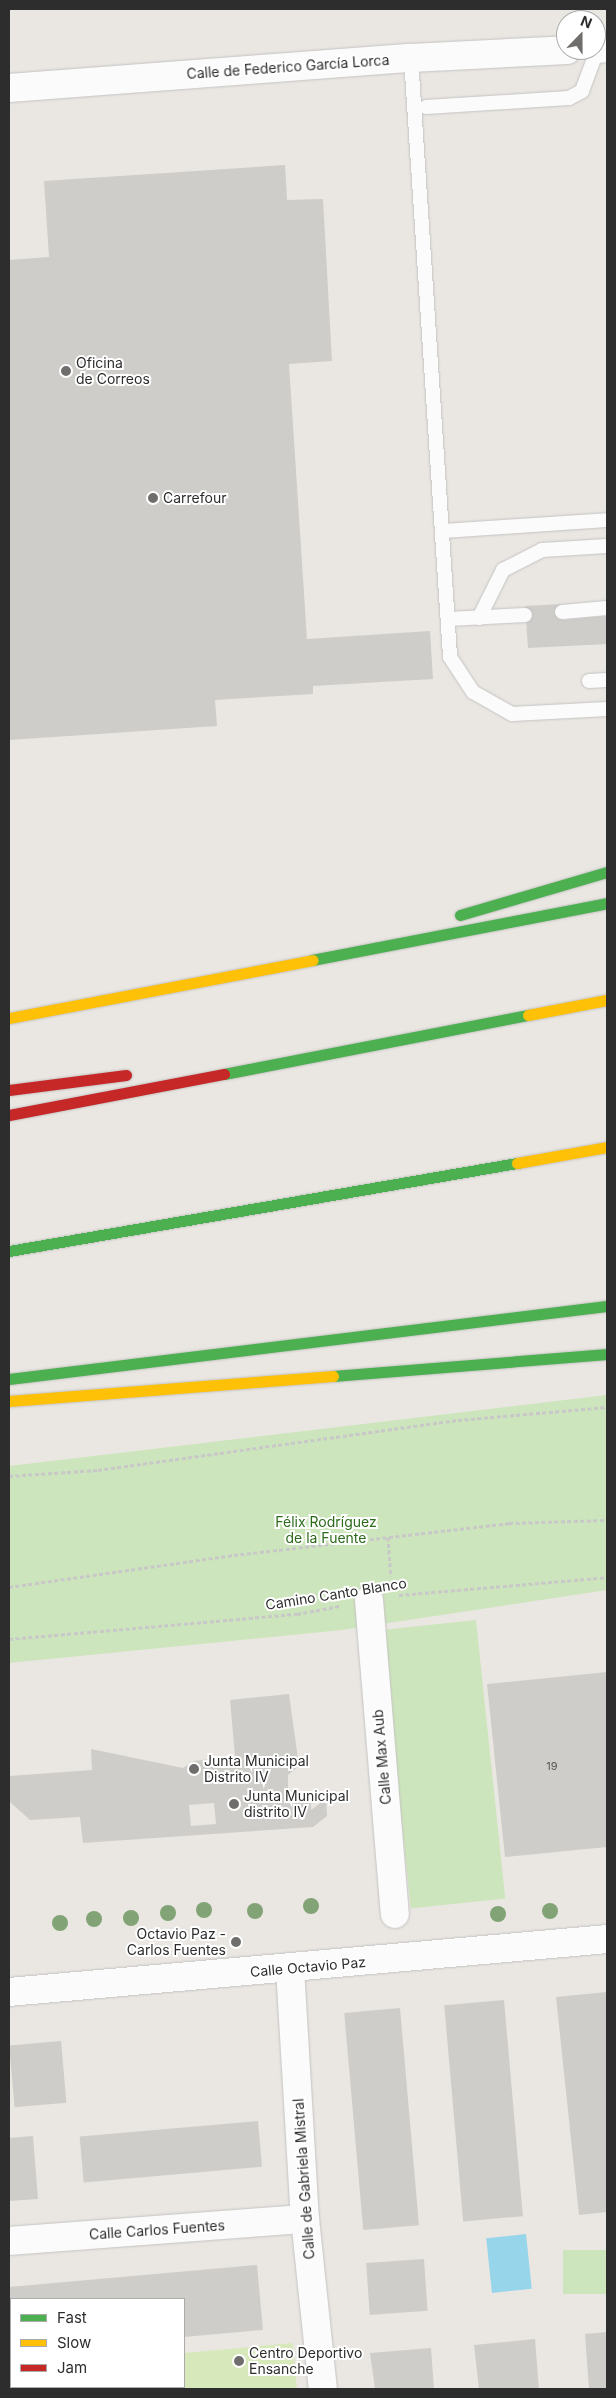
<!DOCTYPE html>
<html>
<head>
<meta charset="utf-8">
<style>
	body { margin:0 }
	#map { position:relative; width:616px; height:2398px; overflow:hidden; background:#eae7e2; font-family:Inter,sans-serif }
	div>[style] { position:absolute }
	.green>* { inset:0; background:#cde5bc; transform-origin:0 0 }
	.pitch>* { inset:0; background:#d7e9ba }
	.water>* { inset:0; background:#97d5ea; transform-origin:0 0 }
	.building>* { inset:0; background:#cfcdc9; transform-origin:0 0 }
	.path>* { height:3px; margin-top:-1.5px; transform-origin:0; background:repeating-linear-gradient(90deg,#c8c8c8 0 4px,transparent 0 6.5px) }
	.roads { filter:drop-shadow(0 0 1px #c4c3c3) drop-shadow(0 0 1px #c4c3c3) }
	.lane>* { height:14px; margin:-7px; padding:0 7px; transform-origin:7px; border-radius:7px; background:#fcfbfb }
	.street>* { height:28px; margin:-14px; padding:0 14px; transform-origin:14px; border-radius:14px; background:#fcfbfb }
	.fast>* { height:11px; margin:-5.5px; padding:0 5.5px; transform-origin:5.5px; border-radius:5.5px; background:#4caf50 }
	.slow>* { height:11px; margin:-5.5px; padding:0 5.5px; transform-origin:5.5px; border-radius:5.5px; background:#ffc107 }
	.jam>* { height:11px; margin:-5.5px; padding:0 5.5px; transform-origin:5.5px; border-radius:5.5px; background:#c62828 }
	.trees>* { width:16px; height:16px; margin:-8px; border-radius:50%; background:#82a375 }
	.dots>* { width:14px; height:14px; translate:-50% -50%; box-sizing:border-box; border:2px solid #fff; border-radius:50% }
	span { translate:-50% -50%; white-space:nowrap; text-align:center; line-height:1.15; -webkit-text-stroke:4px #fff; paint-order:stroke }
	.number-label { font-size:11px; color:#575756 }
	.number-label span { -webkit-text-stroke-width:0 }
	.street-label { font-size:14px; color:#2d2d2d }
	.poi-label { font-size:14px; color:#2d2d2d }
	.left { translate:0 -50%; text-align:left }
	.right { translate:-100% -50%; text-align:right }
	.park-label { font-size:14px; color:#2c6b1b }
	.frame { position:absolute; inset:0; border:10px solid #2d2d2d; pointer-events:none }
	.legend { position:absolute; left:10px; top:2298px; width:175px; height:90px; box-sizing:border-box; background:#fff; border:1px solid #ababab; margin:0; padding:6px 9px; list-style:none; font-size:15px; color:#2d2d2d }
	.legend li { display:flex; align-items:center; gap:10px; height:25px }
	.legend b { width:25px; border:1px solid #ababab }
	.north { position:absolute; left:556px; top:10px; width:50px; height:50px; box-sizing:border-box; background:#fff; border:1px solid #ababab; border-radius:50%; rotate:22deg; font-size:14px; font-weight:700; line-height:20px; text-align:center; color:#2d2d2d }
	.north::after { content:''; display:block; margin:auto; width:18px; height:22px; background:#6f6e6c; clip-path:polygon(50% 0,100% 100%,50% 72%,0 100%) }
</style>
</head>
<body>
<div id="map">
	<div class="green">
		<div style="clip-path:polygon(607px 1395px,607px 1590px,342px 1630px,9px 1663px,9px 1466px)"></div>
		<div style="left:476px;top:1620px;width:280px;height:95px;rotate:84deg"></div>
		<div style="left:607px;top:2250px;width:44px;height:44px;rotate:90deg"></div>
	</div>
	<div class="pitch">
		<div style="clip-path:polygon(293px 2343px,297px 2389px,9px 2389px,11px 2369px,11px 2387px,184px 2387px,184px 2353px)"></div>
	</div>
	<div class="water">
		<div style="left:526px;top:2234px;width:55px;height:40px;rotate:84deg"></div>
	</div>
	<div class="building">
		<div style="clip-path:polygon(285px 165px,287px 200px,323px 199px,332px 361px,289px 364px,307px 639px,430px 631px,433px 679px,313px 686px,313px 694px,215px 700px,217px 726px,9px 740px,9px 260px,49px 257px,44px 181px)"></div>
		<div style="clip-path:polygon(561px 604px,562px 620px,607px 616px,607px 644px,528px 648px,525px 606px)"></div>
		<div style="clip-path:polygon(607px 1672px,607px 1847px,505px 1857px,487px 1684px)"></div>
		<div style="clip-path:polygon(evenodd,289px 1694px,299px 1766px,288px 1775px,288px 1803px,311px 1802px,311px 1810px,326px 1799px,327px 1816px,313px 1827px,83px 1843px,80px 1817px,30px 1820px,10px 1802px,9px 1776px,92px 1770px,91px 1749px,183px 1768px,194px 1761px,235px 1756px,230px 1700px,289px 1694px,214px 1803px,216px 1824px,191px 1826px,189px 1805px,214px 1803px)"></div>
		<div style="clip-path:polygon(607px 1992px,607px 2212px,579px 2215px,556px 1997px)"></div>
		<div style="left:504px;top:2000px;width:217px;height:60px;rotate:85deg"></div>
		<div style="left:400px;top:2008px;width:218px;height:56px;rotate:85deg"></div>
		<div style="left:61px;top:2041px;width:62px;height:52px;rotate:85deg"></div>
		<div style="left:258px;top:2121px;width:46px;height:179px;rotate:85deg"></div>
		<div style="clip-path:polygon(33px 2136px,38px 2199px,9px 2201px,9px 2138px)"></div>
		<div style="left:424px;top:2259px;width:52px;height:58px;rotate:86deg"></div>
		<div style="clip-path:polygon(257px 2265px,263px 2330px,184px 2337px,184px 2299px,11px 2299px,9px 2353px,9px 2287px)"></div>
		<div style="clip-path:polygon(607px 2332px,607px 2389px,589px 2389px,585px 2334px)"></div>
		<div style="clip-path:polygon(535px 2339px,539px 2389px,479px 2389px,474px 2345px)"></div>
		<div style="clip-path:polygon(431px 2348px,434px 2389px,375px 2389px,370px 2353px)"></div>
	</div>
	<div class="path">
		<div style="left:9px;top:1476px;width:89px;rotate:-3.9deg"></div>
		<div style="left:98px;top:1470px;width:363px;rotate:-7.9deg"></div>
		<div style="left:458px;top:1420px;width:150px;rotate:-5deg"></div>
		<div style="left:388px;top:1537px;width:39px;rotate:86deg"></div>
		<div style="left:9px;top:1587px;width:227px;rotate:-8.1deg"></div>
		<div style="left:234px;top:1555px;width:277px;rotate:-6.6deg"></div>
		<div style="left:509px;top:1523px;width:98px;rotate:-1.8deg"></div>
		<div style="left:399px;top:1595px;width:209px;rotate:-4.9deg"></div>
		<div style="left:9px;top:1639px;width:289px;rotate:-5deg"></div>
		<div style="left:297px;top:1614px;width:43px;rotate:-10.8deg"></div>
	</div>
	<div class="roads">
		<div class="lane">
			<div style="left:411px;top:58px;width:600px;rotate:86.27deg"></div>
			<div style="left:450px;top:657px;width:42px;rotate:56.7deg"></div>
			<div style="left:473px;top:692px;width:45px;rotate:29.4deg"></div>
			<div style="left:512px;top:714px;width:95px;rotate:-3deg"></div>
			<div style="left:426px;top:107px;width:143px;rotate:-3.6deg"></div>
			<div style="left:569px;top:98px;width:15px;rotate:-28deg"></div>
			<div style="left:582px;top:91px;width:46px;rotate:-69.6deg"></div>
			<div style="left:443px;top:531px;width:164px;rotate:-3.8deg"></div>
			<div style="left:562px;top:612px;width:45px;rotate:-5.1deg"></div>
			<div style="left:479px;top:618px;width:54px;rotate:-63.4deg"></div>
			<div style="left:503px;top:570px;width:44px;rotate:-27.1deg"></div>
			<div style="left:542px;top:550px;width:65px;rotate:-3.5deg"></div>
			<div style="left:448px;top:619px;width:77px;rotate:-3deg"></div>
			<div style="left:589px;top:681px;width:18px;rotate:-3deg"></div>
		</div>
		<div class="street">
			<div style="left:596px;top:49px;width:11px;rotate:-5deg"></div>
			<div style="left:9px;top:88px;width:403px;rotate:-4.3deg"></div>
			<div style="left:411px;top:58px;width:156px;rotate:-2.9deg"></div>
			<div style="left:369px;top:1600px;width:315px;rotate:85.3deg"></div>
			<div style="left:290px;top:1968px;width:251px;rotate:86.6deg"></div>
			<div style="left:305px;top:2219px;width:171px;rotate:84deg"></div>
			<div style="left:9px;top:1992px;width:600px;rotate:-5.06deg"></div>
			<div style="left:9px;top:2241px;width:297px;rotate:-4.3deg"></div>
		</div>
		<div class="fast">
			<div style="left:460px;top:915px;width:153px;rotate:-16.3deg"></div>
			<div style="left:312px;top:960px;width:300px;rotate:-10.9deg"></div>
			<div style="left:224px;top:1074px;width:310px;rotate:-11deg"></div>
			<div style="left:9px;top:1251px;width:516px;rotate:-9.83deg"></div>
			<div style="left:333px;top:1376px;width:275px;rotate:-4.6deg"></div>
			<div style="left:9px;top:1379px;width:602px;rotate:-6.96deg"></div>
		</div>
		<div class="slow">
			<div style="left:528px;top:1015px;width:80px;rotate:-10.8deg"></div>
			<div style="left:9px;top:1018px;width:309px;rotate:-10.8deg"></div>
			<div style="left:517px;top:1163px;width:91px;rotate:-10.1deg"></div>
			<div style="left:9px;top:1401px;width:325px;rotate:-4.4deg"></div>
		</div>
		<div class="jam">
			<div style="left:9px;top:1090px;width:118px;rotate:-7.3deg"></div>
			<div style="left:9px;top:1115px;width:219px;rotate:-10.8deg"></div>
		</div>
	</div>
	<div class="trees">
		<div style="left:311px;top:1906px"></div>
		<div style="left:204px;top:1910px"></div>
		<div style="left:255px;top:1911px"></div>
		<div style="left:550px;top:1911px"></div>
		<div style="left:168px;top:1913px"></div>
		<div style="left:498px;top:1914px"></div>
		<div style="left:131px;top:1918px"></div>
		<div style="left:94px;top:1919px"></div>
		<div style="left:60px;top:1923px"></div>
	</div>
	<div class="dots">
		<div style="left:66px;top:371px;background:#6f6e6c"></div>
		<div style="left:153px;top:498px;background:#6f6e6c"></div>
		<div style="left:194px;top:1769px;background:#6f6e6c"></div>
		<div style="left:234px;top:1804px;background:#6f6e6c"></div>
		<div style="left:236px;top:1942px;background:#6f6e6c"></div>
		<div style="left:239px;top:2361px;background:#6f6e6c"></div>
	</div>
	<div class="number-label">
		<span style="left:552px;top:1766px">19</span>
	</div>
	<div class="street-label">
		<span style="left:288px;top:67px;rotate:-4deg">Calle de Federico García Lorca</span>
		<span style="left:336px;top:1594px;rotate:-9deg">Camino Canto Blanco</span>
		<span style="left:382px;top:1757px;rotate:-95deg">Calle Max Aub</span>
		<span style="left:308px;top:1967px;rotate:-5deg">Calle Octavio Paz</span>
		<span style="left:304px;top:2179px;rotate:-94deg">Calle de Gabriela Mistral</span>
		<span style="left:157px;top:2230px;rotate:-4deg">Calle Carlos Fuentes</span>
	</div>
	<div class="poi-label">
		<span class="left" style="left:76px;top:371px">Oficina<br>de Correos</span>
		<span class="left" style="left:163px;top:498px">Carrefour</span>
		<span class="left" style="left:204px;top:1769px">Junta Municipal<br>Distrito IV</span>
		<span class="left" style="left:244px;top:1804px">Junta Municipal<br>distrito IV</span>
		<span class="right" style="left:226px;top:1942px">Octavio Paz -<br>Carlos Fuentes</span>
		<span class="left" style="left:249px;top:2361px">Centro Deportivo<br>Ensanche</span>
	</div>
	<div class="park-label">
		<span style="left:326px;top:1530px">Félix Rodríguez<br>de la Fuente</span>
	</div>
	<div class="frame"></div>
	<ul class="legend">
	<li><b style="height:6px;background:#4caf50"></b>Fast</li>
	<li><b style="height:6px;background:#ffc107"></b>Slow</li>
	<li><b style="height:6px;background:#c62828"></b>Jam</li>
	</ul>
	<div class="north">N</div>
</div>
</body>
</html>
